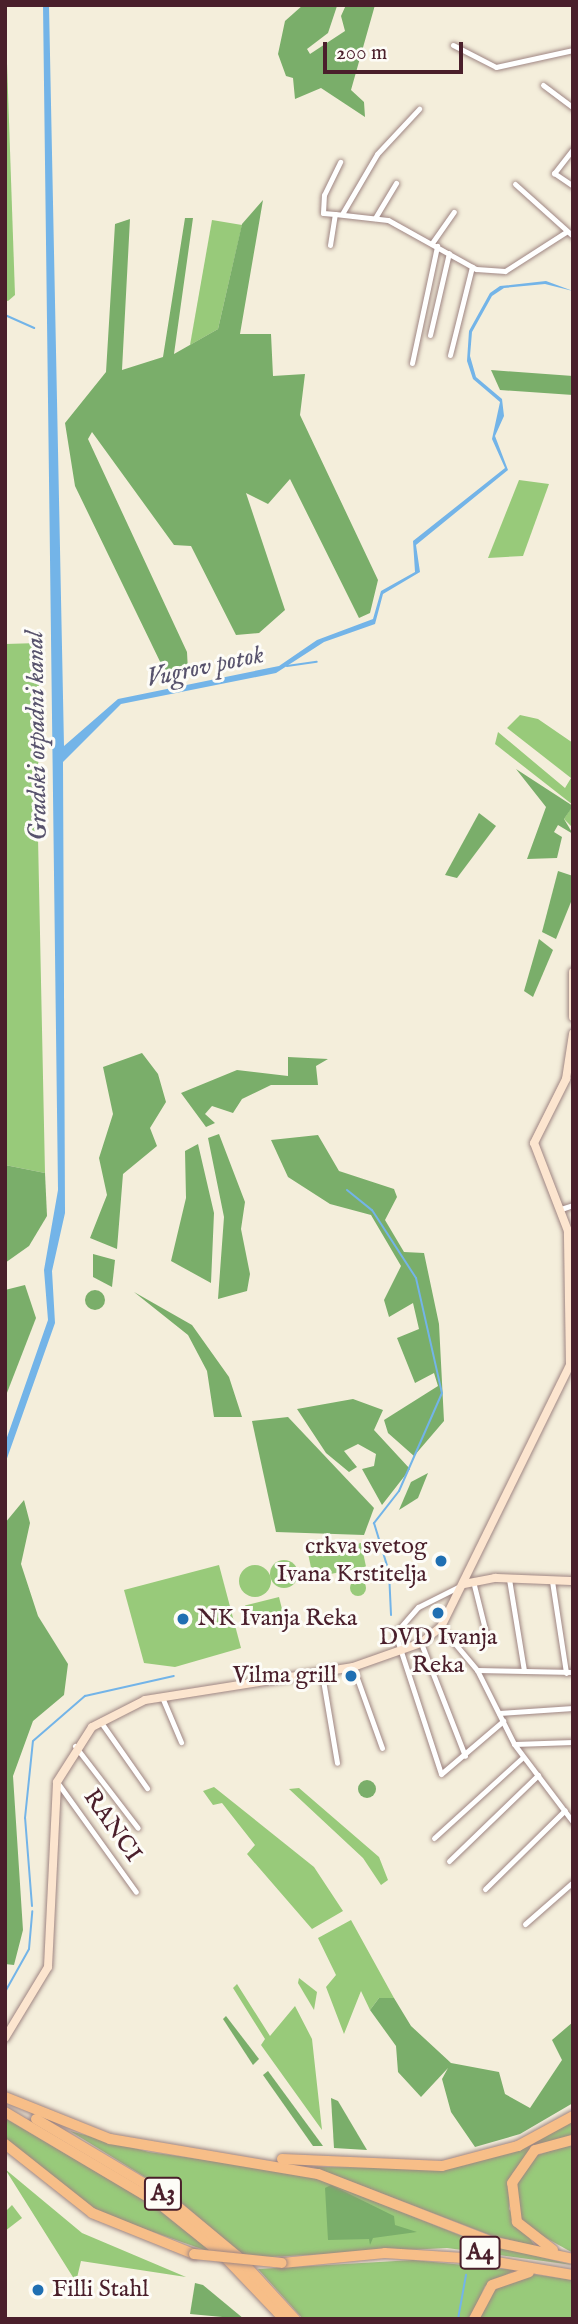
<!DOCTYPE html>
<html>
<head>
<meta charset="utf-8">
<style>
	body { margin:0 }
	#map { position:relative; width:578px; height:2324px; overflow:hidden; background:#f4eedb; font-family:"IM FELL English",serif }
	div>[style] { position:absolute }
	.green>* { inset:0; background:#98ca7a; transform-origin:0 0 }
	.round { border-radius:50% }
	.forest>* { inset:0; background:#7aae6a }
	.water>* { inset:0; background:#73b4e8 }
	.stream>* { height:2px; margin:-1px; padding:0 1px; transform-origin:1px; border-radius:1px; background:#73b4e8 }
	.roads { filter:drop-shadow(0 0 2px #9f8683) drop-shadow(0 0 2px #9f8683) }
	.street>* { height:5px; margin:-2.5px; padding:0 2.5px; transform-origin:2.5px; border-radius:2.5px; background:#fff }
	.secondary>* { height:8px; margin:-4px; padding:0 4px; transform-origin:4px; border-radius:4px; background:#fce5cf }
	.highway>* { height:10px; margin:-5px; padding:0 5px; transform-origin:5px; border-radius:5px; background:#f7be88 }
	.bridges { filter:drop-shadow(0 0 2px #9f8683) drop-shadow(0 0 2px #9f8683) }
	.highway-bridge>* { height:10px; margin:-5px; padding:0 5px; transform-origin:5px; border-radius:5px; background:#f7be88 }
	.dots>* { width:19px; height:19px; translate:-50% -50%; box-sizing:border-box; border:4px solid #fdfcf7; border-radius:50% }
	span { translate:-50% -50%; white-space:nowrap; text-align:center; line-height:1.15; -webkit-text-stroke:6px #fdfcf7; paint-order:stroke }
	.shield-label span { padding:2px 5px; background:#fdfcf7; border:2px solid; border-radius:5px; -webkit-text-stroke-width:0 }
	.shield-label { font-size:23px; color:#4a1f2b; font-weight:700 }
	.poi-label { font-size:24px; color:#4a1f2b }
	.right { translate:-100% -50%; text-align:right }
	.left { translate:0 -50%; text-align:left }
	.street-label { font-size:24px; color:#4a1f2b }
	.water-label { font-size:26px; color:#58536d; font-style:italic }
	.frame { position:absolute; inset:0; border:7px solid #4a1f2b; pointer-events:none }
	.scale { position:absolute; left:323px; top:42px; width:140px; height:32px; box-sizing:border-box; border:4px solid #4a1f2b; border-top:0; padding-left:9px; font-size:21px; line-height:24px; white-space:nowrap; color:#4a1f2b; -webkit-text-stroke:5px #fdfcf7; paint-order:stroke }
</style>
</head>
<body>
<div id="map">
	<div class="green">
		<div style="clip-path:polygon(5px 5px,15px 295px,8px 301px,5px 300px)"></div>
		<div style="clip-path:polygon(212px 220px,242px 225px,218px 329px,190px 345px)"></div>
		<div style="clip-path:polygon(519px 480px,549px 484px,523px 556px,488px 558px)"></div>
		<div style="clip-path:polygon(39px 643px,38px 837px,45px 1173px,5px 1165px,5px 644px)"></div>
		<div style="clip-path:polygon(520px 715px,538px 719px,573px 743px,573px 828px,564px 819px,573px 805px,495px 744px,498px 732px,565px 788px,571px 778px,507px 728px)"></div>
		<div style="left:361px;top:1543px;width:24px;height:54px;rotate:78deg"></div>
		<div class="round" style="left:270px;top:1560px;width:28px;height:28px"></div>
		<div class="round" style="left:239px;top:1565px;width:32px;height:32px"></div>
		<div style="clip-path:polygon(219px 1565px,241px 1648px,175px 1667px,144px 1663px,124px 1590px)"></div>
		<div class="round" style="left:350px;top:1580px;width:16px;height:16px"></div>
		<div style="left:279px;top:1597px;width:21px;height:35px;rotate:76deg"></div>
		<div style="clip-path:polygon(214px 1787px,314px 1867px,343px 1911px,312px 1929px,247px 1854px,255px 1845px,222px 1803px,213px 1805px,203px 1791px)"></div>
		<div style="clip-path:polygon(299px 1788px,379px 1857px,388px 1880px,381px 1885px,363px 1858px,289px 1789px)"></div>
		<div style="clip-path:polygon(351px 1920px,394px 1998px,379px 1998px,370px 2010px,361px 1991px,344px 2034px,326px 1987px,336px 1975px,318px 1938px)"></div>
		<div style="clip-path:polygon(299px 1978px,317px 1992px,314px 2010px,298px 1983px)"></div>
		<div style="clip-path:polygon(237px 1984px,270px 2036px,295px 2006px,312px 2039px,322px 2130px,261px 2045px,265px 2039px,233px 1988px)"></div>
		<div style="clip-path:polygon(5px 2118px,154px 2206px,213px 2253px,99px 2213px,5px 2139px)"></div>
		<div style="clip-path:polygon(573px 2119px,573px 2137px,537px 2145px,512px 2174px,509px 2209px,535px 2246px,490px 2235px,313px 2167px,450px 2168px)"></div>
		<div style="clip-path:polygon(70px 2131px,149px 2152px,306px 2174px,472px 2240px,573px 2265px,447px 2248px,247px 2258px,166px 2190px)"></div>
		<div style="clip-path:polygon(573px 2143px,573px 2253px,523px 2225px,514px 2190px,529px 2158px)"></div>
		<div style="clip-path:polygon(5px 2169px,82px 2233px,186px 2277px,81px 2261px,76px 2282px)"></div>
		<div style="clip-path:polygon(12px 2205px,22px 2218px,5px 2231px,5px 2212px)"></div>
		<div style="clip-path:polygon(413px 2260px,515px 2270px,485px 2286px,470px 2319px,303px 2319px,258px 2269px)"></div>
		<div style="clip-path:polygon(532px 2274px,573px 2280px,573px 2319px,477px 2319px,494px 2288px)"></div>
	</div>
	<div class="forest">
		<div style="clip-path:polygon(303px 5px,337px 6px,328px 33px,307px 49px,310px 54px,345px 31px,341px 16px,346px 5px,375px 5px,351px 90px,364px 102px,365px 117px,321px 88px,295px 99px,293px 78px,286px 76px,278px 54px,285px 21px)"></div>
		<div style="clip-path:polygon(263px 200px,240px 334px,271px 334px,273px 376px,305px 374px,300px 415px,378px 580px,370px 613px,359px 618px,290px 479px,268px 504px,246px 493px,285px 610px,259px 633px,236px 635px,191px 546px,174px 545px,92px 432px,88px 439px,187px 652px,188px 671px,167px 676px,75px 486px,65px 423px,106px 372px,115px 224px,130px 219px,122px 370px,163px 357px,185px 218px,193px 218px,174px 354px,218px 329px,242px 224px)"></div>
		<div style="clip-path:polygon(491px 370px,573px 376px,573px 395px,500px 390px)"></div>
		<div style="clip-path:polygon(516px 769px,573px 806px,564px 819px,573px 834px,558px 825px,554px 832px,562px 837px,557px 858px,527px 859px,546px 807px)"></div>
		<div style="clip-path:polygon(479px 813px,496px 826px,457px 878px,445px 875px)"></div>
		<div style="clip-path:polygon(558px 871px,573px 876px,573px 897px,556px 939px,542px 932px)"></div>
		<div style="clip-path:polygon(539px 939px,553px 950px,533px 997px,524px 991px)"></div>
		<div style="clip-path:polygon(142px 1053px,158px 1074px,166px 1102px,150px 1128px,157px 1146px,123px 1174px,117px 1249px,90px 1238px,107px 1195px,99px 1158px,113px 1114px,103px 1067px)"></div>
		<div style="clip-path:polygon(288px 1057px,328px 1059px,316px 1066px,318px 1085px,271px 1085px,242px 1099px,233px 1113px,212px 1106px,205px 1114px,215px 1123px,206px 1127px,181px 1093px,237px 1070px,288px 1076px)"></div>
		<div style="clip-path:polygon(219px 1134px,245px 1202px,241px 1229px,250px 1274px,247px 1291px,218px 1299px,224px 1217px,208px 1138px)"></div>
		<div style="clip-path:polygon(318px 1135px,339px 1171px,394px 1189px,397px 1197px,385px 1220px,404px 1252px,424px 1253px,439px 1324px,444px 1421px,414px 1456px,388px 1433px,384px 1420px,438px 1386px,434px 1373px,415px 1383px,397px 1338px,419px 1329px,413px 1303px,389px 1317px,384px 1300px,401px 1266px,371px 1215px,330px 1204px,288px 1177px,271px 1140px)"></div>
		<div style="clip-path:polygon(198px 1144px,214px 1213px,211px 1283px,171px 1261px,186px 1198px,185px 1151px)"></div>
		<div style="clip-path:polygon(5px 1165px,45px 1173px,47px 1216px,29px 1246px,5px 1263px)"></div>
		<div style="clip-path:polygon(93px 1254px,115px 1260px,112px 1287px,93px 1277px)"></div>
		<div style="clip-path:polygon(25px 1285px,36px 1318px,5px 1398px,5px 1290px)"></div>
		<div class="round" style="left:85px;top:1290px;width:20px;height:20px"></div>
		<div style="clip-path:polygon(134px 1292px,192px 1325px,229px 1377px,242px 1417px,214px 1417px,207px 1371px,188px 1335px)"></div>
		<div style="clip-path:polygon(353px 1399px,383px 1410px,374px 1430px,410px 1469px,382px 1505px,362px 1469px,374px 1466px,376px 1454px,358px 1444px,344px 1451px,357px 1467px,349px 1472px,326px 1453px,297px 1409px)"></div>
		<div style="clip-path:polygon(288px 1417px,374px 1508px,364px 1535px,276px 1532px,252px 1421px)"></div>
		<div style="clip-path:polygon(428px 1473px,418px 1498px,399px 1510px,411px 1482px)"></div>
		<div style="clip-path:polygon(24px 1500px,30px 1523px,21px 1564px,38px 1616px,68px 1664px,64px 1695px,33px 1721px,13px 1776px,23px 1930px,14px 1965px,5px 1964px,5px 1523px)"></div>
		<div class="round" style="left:358px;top:1780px;width:18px;height:18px"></div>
		<div style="clip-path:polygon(379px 1998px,394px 1998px,411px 2026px,451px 2063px,499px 2072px,505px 2094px,530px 2108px,562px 2060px,552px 2040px,573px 2022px,573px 2103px,520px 2134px,475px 2147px,451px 2112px,442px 2079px,448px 2068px,421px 2097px,398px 2072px,396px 2046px,370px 2010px)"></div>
		<div style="clip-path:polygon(226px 2016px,259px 2059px,253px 2065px,223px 2019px)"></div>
		<div style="clip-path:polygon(268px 2071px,323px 2146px,313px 2146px,263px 2075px)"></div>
		<div style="clip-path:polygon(331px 2098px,338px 2101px,367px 2150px,334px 2148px)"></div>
		<div style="clip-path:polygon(331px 2185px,394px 2216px,395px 2225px,417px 2232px,373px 2238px,370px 2245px,369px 2239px,328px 2240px,325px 2188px)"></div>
		<div style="clip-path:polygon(195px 2283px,203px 2285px,244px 2319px,190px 2314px)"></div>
	</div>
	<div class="water">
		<div style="clip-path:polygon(43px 5px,49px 5px,64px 746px,118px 699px,279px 666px,317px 640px,373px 619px,381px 591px,415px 572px,413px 541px,505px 468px,492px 439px,500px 402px,473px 379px,467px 361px,469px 331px,490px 293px,500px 286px,546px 281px,573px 291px,545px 284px,504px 288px,492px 296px,472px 332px,470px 356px,476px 377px,502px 399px,504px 416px,495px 436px,508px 470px,416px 545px,420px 572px,383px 594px,375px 624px,324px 642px,276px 673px,121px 704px,63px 762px,65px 1213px,52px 1271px,55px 1323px,5px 1464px,5px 1443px,48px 1320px,44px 1270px,58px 1190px)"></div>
	</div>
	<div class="stream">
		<div style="left:5px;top:315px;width:32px;rotate:24deg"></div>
		<div style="left:287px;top:666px;width:30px;rotate:-8deg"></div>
		<div style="left:347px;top:1190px;width:32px;rotate:39deg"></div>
		<div style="left:372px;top:1210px;width:81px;rotate:57.1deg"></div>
		<div style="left:416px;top:1278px;width:118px;rotate:77.3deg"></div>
		<div style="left:442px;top:1393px;width:107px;rotate:113.7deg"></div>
		<div style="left:399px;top:1491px;width:41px;rotate:128deg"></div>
		<div style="left:374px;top:1523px;width:51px;rotate:73deg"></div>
		<div style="left:389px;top:1572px;width:43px;rotate:87.3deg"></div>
		<div style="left:32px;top:1906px;width:88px;rotate:-94.5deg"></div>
		<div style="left:25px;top:1818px;width:77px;rotate:-84.1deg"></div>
		<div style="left:33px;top:1741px;width:69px;rotate:-40.9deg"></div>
		<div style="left:85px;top:1696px;width:91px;rotate:-12.7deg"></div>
		<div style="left:5px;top:1992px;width:49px;rotate:-60.8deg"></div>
		<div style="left:29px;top:1949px;width:38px;rotate:-85deg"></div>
		<div style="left:458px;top:2319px;width:45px;rotate:-79.7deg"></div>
	</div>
	<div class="roads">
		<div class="street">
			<div style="left:453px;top:45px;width:48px;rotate:27.1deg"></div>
			<div style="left:496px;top:67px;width:79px;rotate:-12.4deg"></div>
			<div style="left:543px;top:85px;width:38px;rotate:37deg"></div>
			<div style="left:573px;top:149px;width:31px;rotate:128deg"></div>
			<div style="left:554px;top:173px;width:23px;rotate:34deg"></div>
			<div style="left:515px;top:184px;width:78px;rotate:41.9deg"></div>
			<div style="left:335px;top:214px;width:12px;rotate:-175deg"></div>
			<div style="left:323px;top:213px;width:18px;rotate:-87deg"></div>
			<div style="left:324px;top:195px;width:37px;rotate:-64deg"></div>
			<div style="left:342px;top:214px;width:69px;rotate:-59.7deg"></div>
			<div style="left:377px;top:154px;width:62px;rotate:-47deg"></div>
			<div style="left:375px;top:218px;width:41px;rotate:-59deg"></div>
			<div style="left:432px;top:243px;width:38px;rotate:-55deg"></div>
			<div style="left:330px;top:245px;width:31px;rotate:-81deg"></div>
			<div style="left:335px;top:214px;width:53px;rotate:6.5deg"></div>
			<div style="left:388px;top:220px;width:101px;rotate:29.1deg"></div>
			<div style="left:476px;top:269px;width:29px;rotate:4deg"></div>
			<div style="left:505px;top:271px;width:72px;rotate:-32.6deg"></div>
			<div style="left:430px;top:335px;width:84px;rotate:-77deg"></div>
			<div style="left:450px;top:355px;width:91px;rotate:-76deg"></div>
			<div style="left:412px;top:363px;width:120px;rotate:-77.9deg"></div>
			<div style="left:561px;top:1209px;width:13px;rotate:-18deg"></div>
			<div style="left:509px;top:1579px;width:93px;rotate:80.7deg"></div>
			<div style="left:473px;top:1581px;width:62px;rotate:76deg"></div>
			<div style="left:552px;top:1581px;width:93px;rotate:81.3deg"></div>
			<div style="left:462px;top:1585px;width:49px;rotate:153.4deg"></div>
			<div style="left:418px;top:1607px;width:35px;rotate:131deg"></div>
			<div style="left:395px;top:1633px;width:148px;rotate:71.9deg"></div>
			<div style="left:441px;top:1774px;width:82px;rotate:-40.5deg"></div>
			<div style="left:441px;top:1627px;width:56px;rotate:50.1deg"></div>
			<div style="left:477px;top:1670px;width:83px;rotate:63.4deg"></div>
			<div style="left:514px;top:1744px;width:98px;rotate:52.9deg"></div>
			<div style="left:421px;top:1643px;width:121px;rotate:68.7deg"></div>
			<div style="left:353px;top:1667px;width:86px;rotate:70.3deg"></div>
			<div style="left:477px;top:1670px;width:96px;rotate:1.2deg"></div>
			<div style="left:322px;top:1674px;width:90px;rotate:80.4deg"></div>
			<div style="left:162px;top:1697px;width:49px;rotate:67.1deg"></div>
			<div style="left:499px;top:1713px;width:74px;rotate:-3.9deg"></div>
			<div style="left:100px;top:1721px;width:82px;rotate:55deg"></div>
			<div style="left:514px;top:1744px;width:59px;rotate:-1.9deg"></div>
			<div style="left:75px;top:1746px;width:103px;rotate:52.5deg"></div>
			<div style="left:57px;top:1782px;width:135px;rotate:54.3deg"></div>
			<div style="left:434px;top:1838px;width:120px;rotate:-42.3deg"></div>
			<div style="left:449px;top:1861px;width:124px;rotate:-44deg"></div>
			<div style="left:485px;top:1889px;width:112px;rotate:-44.6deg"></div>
			<div style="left:525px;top:1924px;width:64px;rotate:-41.2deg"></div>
		</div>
		<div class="secondary">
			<div style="left:573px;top:972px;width:45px;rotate:90deg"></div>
			<div style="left:464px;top:1584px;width:32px;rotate:-11deg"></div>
			<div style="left:495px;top:1578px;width:78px;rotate:2.2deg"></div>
			<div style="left:5px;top:2038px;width:83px;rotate:-58.8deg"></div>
			<div style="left:48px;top:1967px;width:185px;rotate:-87.2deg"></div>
			<div style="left:57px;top:1782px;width:65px;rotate:-57.5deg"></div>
			<div style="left:92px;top:1727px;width:59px;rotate:-27deg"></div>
			<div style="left:145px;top:1700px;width:211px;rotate:-9deg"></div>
			<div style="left:353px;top:1667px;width:72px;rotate:-19.4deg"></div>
			<div style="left:421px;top:1643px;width:26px;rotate:-39deg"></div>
			<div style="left:441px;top:1627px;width:292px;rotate:-63.8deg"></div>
			<div style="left:570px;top:1365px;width:134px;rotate:-90.9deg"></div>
			<div style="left:568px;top:1231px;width:94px;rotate:-111.1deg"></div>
			<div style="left:534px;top:1143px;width:72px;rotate:-63.4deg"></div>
			<div style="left:566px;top:1079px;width:46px;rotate:-81.2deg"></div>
		</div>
		<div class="highway">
			<div style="left:5px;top:2097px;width:113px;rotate:21.8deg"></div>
			<div style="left:110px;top:2139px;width:211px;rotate:9.6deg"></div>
			<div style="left:318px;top:2174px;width:185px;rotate:21.3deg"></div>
			<div style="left:490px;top:2241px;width:85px;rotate:12.2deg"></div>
			<div style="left:5px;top:2112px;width:180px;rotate:30.7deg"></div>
			<div style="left:160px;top:2204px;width:80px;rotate:38.9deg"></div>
			<div style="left:222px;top:2254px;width:90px;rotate:46.4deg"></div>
			<div style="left:36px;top:2119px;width:150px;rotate:30.8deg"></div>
			<div style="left:165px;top:2196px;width:94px;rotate:39.8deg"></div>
			<div style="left:237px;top:2256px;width:86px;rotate:47.4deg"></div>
			<div style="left:5px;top:2144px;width:111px;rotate:38.4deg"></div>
			<div style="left:92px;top:2213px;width:110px;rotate:21.9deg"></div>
			<div style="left:282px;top:2159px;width:160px;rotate:2.5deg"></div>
			<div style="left:442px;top:2166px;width:79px;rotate:-14.7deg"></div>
			<div style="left:518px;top:2146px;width:63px;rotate:-28.6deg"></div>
			<div style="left:553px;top:2250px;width:46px;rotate:-142.1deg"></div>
			<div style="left:517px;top:2222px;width:39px;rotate:-97deg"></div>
			<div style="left:512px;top:2183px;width:40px;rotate:-55.1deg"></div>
			<div style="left:535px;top:2150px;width:39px;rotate:-15deg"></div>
			<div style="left:282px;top:2263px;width:103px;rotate:-5.5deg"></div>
			<div style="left:385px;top:2253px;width:94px;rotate:3.7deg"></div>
			<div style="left:479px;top:2259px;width:95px;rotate:9.7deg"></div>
			<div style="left:474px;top:2319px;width:38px;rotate:-62deg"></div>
			<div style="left:492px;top:2285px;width:39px;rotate:-19deg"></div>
		</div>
	</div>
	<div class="bridges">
		<div class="highway-bridge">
			<div style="left:194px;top:2254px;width:88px;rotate:5.8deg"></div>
		</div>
	</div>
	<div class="dots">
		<div style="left:441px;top:1561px;background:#1f6fb2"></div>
		<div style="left:438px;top:1613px;background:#1f6fb2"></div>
		<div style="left:183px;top:1619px;background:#1f6fb2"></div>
		<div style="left:351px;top:1676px;background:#1f6fb2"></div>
		<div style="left:38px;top:2290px;background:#1f6fb2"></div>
	</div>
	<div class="shield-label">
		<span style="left:163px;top:2194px">A3</span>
		<span style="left:480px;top:2253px">A4</span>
	</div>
	<div class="poi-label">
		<span class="right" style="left:427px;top:1561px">crkva svetog<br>Ivana Krstitelja</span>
		<span class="left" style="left:197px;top:1619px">NK Ivanja Reka</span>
		<span style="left:438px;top:1652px">DVD Ivanja<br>Reka</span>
		<span class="right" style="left:337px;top:1676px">Vilma grill</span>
		<span class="left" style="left:52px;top:2290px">Filli Stahl</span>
	</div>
	<div class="street-label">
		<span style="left:112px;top:1826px;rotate:55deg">RANCI</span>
	</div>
	<div class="water-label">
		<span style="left:205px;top:667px;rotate:-12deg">Vugrov potok</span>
		<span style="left:37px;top:736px;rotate:-91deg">Gradski otpadni kanal</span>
	</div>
	<div class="frame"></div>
	<div class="scale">200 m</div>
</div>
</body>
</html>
